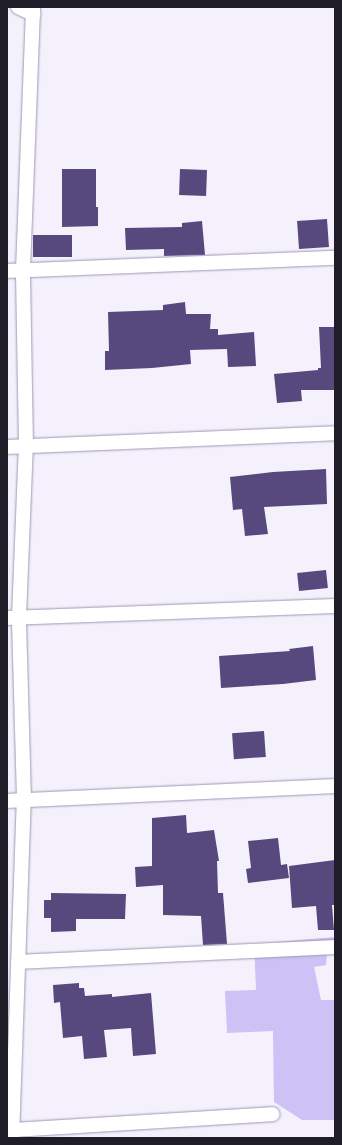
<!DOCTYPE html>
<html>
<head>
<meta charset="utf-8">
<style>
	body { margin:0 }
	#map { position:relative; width:342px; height:1145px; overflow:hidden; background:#f4f1fd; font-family:"Work Sans",sans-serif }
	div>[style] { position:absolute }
	.green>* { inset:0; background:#cdc1f5 }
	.building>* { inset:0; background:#57487d; transform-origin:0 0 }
	.roads { filter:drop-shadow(0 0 1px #9e98b3) drop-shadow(0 0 1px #9e98b3) }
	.street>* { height:14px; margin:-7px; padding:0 7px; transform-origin:7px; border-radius:7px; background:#fff }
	span { translate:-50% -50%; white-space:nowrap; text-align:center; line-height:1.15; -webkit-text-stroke:4px #fff; paint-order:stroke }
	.frame { position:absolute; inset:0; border:8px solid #1f1d27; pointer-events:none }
</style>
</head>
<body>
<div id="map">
	<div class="green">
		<div style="clip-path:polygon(335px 937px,335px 954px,327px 955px,326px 965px,314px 967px,321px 1000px,335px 1000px,335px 1120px,302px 1120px,274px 1102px,273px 1031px,227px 1033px,225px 991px,256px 990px,254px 944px)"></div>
	</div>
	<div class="building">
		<div style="clip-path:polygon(62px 169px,96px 169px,96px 207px,98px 207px,98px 226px,62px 227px)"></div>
		<div style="left:180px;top:169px;width:27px;height:26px;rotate:2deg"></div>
		<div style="left:327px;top:219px;width:28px;height:30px;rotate:86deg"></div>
		<div style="clip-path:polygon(202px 221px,205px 255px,164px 256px,164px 249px,126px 250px,125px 228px,182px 227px,182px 223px)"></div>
		<div style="left:33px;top:235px;width:39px;height:22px"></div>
		<div style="clip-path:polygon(185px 302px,186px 314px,211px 314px,210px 329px,218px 329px,218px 335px,254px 332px,256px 366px,228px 367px,227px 349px,190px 350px,191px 364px,152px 368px,105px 370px,105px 351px,109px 351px,108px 312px,163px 310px,163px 305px)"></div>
		<div style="clip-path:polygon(319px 327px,334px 327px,335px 390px,301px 390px,302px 401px,277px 403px,274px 374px,318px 370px,318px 368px,321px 368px)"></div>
		<div style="clip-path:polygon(326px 469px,327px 504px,264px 507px,268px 534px,245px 536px,242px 509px,233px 510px,230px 477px,273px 472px)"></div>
		<div style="left:326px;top:570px;width:18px;height:29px;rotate:84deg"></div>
		<div style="clip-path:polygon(313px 646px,316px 680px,283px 684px,221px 688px,219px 656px,290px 651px,289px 649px)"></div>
		<div style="left:264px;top:731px;width:26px;height:32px;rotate:86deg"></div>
		<div style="clip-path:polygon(186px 815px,187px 833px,214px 830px,219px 861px,217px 861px,218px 893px,223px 893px,227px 944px,203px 945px,201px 916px,163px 915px,163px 885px,136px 887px,135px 867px,152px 866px,152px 818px)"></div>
		<div style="clip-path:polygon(278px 838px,281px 865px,287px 864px,289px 878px,248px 883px,246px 869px,251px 868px,248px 841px)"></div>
		<div style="clip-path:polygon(335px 860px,335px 905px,332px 905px,334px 930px,318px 930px,316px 906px,292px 908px,289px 866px)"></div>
		<div style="clip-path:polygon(51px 893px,126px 894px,125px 919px,76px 919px,76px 931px,51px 932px,51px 918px,44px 918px,44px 900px,51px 900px)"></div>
		<div style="clip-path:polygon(79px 983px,79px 988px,84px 988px,85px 996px,112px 994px,112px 997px,151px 993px,156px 1054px,133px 1056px,131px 1028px,104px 1030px,107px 1057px,84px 1059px,82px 1036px,63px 1038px,60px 1002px,54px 1003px,53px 985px)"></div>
	</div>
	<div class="roads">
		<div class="street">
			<div style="left:18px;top:7px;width:17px;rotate:25deg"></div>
			<div style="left:7px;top:271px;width:328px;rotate:-2.3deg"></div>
			<div style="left:7px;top:447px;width:328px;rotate:-2.4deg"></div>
			<div style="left:7px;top:618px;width:328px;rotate:-2.1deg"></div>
			<div style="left:7px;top:801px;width:328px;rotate:-2.6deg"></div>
			<div style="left:18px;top:962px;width:317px;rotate:-2.7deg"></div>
			<div style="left:12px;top:1130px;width:261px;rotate:-3.5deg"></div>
			<div style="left:12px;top:1138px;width:338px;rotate:-88deg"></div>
			<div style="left:24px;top:800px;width:183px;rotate:-91.6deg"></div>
			<div style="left:19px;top:617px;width:171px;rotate:-87.7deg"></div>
			<div style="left:26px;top:446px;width:176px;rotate:-91deg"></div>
			<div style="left:23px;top:270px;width:263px;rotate:-87.8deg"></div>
		</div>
	</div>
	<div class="frame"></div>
</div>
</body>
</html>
